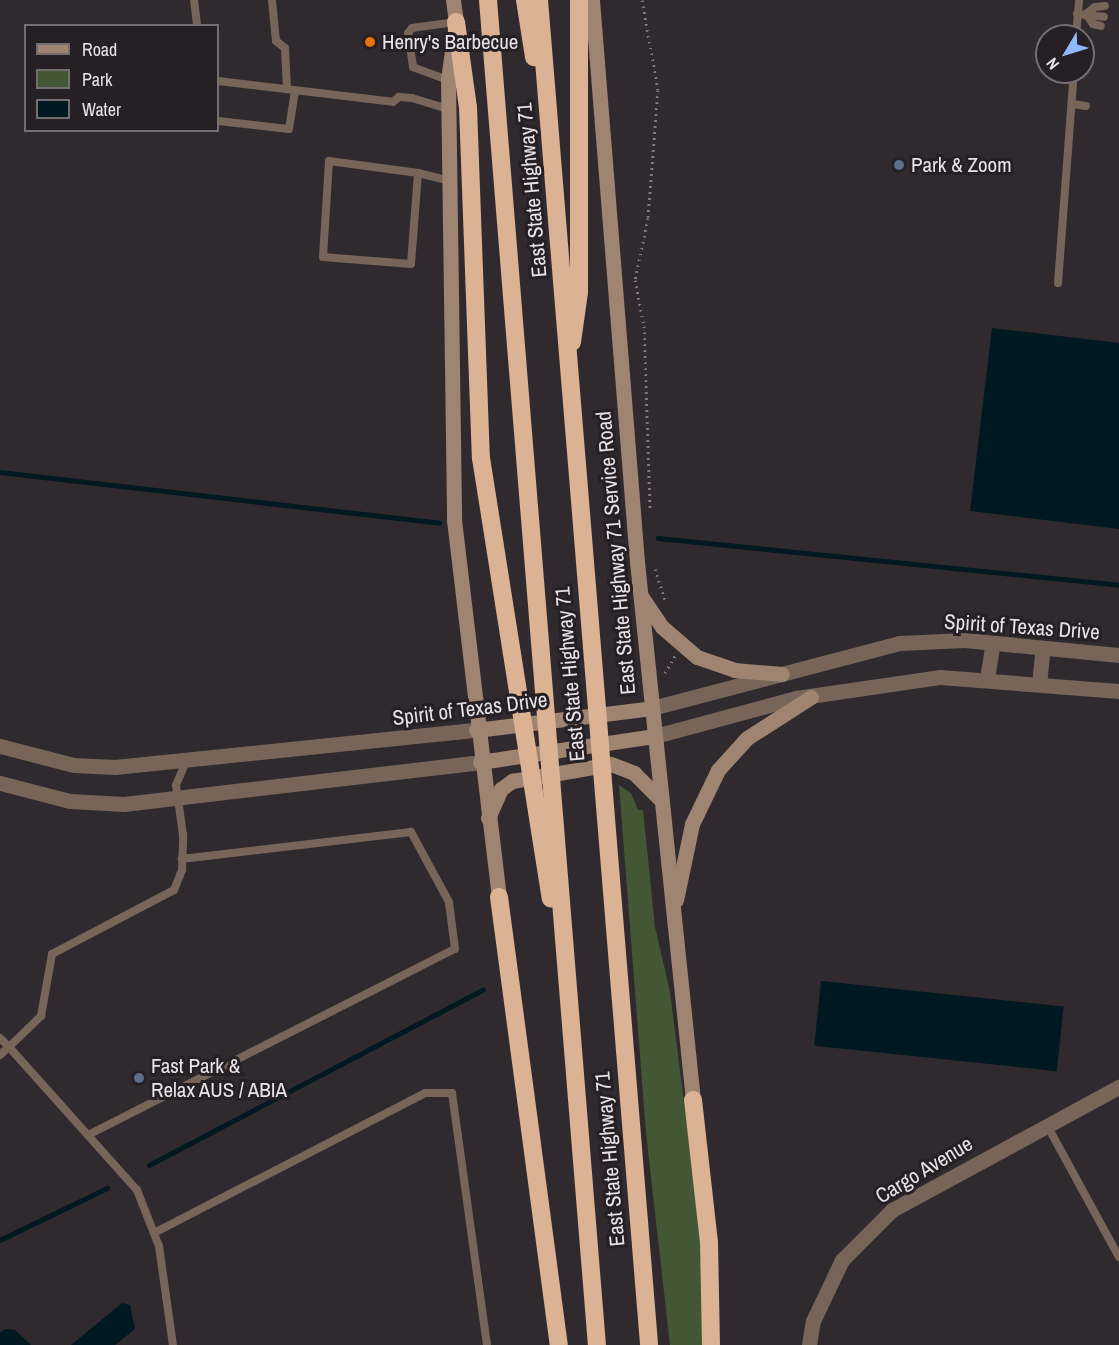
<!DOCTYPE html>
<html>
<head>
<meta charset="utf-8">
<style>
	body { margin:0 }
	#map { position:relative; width:1119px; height:1345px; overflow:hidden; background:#302a2f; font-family:"Archivo Narrow",sans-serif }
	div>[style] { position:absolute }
	.green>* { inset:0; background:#435735 }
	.water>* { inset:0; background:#001820; transform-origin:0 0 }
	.stream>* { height:4.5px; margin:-2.25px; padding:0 2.25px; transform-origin:2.25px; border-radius:2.25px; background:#001820 }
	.path>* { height:3px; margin-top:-1.5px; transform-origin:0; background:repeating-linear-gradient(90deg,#7e797d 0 1.5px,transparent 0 6px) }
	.lane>* { height:8px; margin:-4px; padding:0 4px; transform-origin:4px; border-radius:4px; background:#766558 }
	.street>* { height:15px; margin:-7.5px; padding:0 7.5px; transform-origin:7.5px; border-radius:7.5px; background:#766558 }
	.secondary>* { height:15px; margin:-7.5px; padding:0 7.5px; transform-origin:7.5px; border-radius:7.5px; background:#9f8471 }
	.highway>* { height:18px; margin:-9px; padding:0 9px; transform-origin:9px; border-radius:9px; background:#dcb294 }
	.dots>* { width:16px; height:16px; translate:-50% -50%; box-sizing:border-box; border:3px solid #262025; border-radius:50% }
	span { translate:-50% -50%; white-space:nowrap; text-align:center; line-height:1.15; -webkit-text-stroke:6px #262025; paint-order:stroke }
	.poi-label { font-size:21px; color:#e6e2e6 }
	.left { translate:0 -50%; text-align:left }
	.street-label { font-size:21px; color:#e6e2e6 }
	.legend { position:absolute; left:24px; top:24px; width:195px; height:108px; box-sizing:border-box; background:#262025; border:2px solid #736e72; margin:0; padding:8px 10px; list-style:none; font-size:18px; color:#e6e2e6 }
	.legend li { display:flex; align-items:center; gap:12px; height:30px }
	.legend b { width:30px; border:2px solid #736e72 }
	.north { position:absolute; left:1035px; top:24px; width:60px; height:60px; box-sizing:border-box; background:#262025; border:2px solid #736e72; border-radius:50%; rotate:232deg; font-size:16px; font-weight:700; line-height:24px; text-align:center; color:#e6e2e6 }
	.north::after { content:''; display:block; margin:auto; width:21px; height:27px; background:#90b8fd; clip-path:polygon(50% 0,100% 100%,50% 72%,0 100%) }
</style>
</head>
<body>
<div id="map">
	<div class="green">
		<div style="clip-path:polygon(619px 785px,631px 793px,638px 810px,643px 810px,655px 927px,670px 992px,699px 1219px,705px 1345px,670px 1345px,646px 1133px)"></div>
	</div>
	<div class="water">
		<div style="clip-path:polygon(992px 328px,1119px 343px,1119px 529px,970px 511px)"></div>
		<div style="left:821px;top:981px;width:244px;height:65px;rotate:6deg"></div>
		<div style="clip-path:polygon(122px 1303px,130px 1305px,135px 1329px,115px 1345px,71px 1345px)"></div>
		<div style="clip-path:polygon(5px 1329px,15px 1330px,31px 1345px,0 1345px,0 1333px)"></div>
	</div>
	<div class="stream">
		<div style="left:0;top:472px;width:442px;rotate:6.6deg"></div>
		<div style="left:658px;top:538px;width:463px;rotate:5.8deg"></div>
		<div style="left:149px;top:1165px;width:377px;rotate:-27.7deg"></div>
		<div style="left:0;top:1240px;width:119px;rotate:-25.9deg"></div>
	</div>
	<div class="path">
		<div style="left:642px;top:0;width:91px;rotate:79.9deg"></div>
		<div style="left:658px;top:90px;width:128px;rotate:94.5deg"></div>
		<div style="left:648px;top:218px;width:63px;rotate:101.8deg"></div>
		<div style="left:635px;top:280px;width:47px;rotate:78.9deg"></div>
		<div style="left:644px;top:326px;width:183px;rotate:88.1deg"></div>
		<div style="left:655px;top:569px;width:36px;rotate:72deg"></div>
		<div style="left:665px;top:673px;width:20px;rotate:-60deg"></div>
	</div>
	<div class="lane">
		<div style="left:194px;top:0;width:26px;rotate:83deg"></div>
		<div style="left:272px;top:0;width:41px;rotate:84.4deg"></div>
		<div style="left:276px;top:41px;width:11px;rotate:38deg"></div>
		<div style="left:285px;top:48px;width:41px;rotate:87.2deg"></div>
		<div style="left:1077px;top:14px;width:27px;rotate:6deg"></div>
		<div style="left:1086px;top:14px;width:11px;rotate:-38deg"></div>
		<div style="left:1095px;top:7px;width:10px;rotate:-6deg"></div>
		<div style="left:1086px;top:14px;width:12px;rotate:55deg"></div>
		<div style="left:1093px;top:24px;width:8px;rotate:14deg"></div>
		<div style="left:1076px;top:36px;width:36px;rotate:-85deg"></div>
		<div style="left:448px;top:80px;width:37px;rotate:-160deg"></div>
		<div style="left:413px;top:67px;width:34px;rotate:-98deg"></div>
		<div style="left:408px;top:33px;width:6px;rotate:-51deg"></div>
		<div style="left:412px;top:28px;width:43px;rotate:-7.9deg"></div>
		<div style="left:218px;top:81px;width:176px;rotate:6.8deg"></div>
		<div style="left:393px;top:102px;width:8px;rotate:-40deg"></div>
		<div style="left:399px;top:97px;width:13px;rotate:4deg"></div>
		<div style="left:412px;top:98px;width:39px;rotate:17deg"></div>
		<div style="left:1072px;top:104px;width:14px;rotate:8deg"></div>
		<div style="left:218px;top:121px;width:71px;rotate:6.4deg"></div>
		<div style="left:289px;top:129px;width:39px;rotate:-81deg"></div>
		<div style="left:418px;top:173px;width:91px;rotate:94.4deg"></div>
		<div style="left:411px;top:264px;width:88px;rotate:-175.5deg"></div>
		<div style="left:323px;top:257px;width:96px;rotate:-86.4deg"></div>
		<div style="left:329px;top:161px;width:90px;rotate:7.7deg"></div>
		<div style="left:418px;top:173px;width:33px;rotate:14deg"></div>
		<div style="left:1058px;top:283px;width:212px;rotate:-85.7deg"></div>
		<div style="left:0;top:1038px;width:13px;rotate:45deg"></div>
		<div style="left:9px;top:1047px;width:45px;rotate:-44.1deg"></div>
		<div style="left:41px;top:1016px;width:63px;rotate:-79.9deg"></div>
		<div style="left:52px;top:954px;width:138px;rotate:-27.7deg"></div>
		<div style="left:174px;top:890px;width:22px;rotate:-68deg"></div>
		<div style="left:182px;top:870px;width:35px;rotate:-88deg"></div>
		<div style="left:183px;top:835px;width:50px;rotate:-98deg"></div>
		<div style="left:176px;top:785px;width:25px;rotate:-67deg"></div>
		<div style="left:0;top:1055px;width:12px;rotate:-42deg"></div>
		<div style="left:9px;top:1047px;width:192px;rotate:48.2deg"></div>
		<div style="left:137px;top:1190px;width:60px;rotate:68.6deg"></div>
		<div style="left:159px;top:1246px;width:100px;rotate:82deg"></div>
		<div style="left:1048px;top:1127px;width:148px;rotate:61.4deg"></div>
		<div style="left:88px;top:1135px;width:411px;rotate:-26.9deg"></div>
		<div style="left:455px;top:949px;width:47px;rotate:-97.3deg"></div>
		<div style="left:449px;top:902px;width:80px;rotate:-118.5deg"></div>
		<div style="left:411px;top:832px;width:231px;rotate:173.3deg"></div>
		<div style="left:154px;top:1233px;width:305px;rotate:-27.3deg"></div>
		<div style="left:425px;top:1093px;width:27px"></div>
		<div style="left:452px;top:1093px;width:254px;rotate:82.1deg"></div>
	</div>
	<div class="street">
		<div style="left:987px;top:679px;width:36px;rotate:-81deg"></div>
		<div style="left:1039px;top:684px;width:36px;rotate:-84deg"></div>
		<div style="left:652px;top:708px;width:255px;rotate:-14.7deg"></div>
		<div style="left:899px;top:643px;width:66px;rotate:-2.6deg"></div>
		<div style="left:965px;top:640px;width:155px;rotate:5.6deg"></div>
		<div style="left:655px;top:736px;width:146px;rotate:-15.1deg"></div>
		<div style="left:796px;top:698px;width:146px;rotate:-8.3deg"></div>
		<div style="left:940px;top:677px;width:180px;rotate:4.5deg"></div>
		<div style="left:0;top:746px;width:76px;rotate:14.4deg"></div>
		<div style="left:74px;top:765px;width:41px;rotate:2.8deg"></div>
		<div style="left:115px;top:767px;width:363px;rotate:-5.9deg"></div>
		<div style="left:0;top:783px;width:72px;rotate:14.4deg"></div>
		<div style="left:70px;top:801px;width:54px;rotate:3.2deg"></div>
		<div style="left:124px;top:804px;width:358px;rotate:-6.7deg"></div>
		<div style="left:809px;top:1345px;width:24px;rotate:-81deg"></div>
		<div style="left:813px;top:1321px;width:68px;rotate:-64.6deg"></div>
		<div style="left:842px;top:1260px;width:71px;rotate:-45deg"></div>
		<div style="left:892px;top:1210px;width:258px;rotate:-28.5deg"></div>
	</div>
	<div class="secondary">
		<div style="left:453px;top:0;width:22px;rotate:82deg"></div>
		<div style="left:456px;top:22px;width:59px;rotate:97.9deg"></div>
		<div style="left:448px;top:80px;width:440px;rotate:89.2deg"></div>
		<div style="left:454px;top:520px;width:380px;rotate:83.2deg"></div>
		<div style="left:592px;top:0;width:564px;rotate:85.42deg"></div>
		<div style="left:637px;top:562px;width:541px;rotate:84.06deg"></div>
		<div style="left:641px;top:596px;width:37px;rotate:56deg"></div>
		<div style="left:662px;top:627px;width:46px;rotate:40.6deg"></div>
		<div style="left:697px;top:657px;width:39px;rotate:19deg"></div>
		<div style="left:734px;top:670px;width:48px;rotate:4.8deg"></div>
		<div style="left:476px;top:730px;width:177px;rotate:-7.1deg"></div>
		<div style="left:480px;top:762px;width:177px;rotate:-8.5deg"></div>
		<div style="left:488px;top:818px;width:32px;rotate:-66deg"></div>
		<div style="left:501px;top:789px;width:14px;rotate:-36deg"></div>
		<div style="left:512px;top:781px;width:100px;rotate:-9.7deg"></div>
		<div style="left:611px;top:764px;width:25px;rotate:21deg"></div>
		<div style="left:634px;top:773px;width:38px;rotate:45deg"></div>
		<div style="left:676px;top:900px;width:78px;rotate:-78.1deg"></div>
		<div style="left:692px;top:824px;width:60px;rotate:-64.3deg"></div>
		<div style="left:718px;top:770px;width:43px;rotate:-47.8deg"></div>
		<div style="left:747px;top:738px;width:76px;rotate:-32.6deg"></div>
	</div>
	<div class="highway">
		<div style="left:488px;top:0;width:1349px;rotate:85.37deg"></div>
		<div style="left:525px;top:0;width:58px;rotate:81deg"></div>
		<div style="left:539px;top:0;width:1349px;rotate:85.32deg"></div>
		<div style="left:456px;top:22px;width:86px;rotate:82deg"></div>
		<div style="left:468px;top:107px;width:351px;rotate:87.9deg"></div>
		<div style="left:481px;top:458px;width:446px;rotate:81deg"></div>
		<div style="left:572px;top:342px;width:50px;rotate:-82deg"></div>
		<div style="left:579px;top:292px;width:292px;rotate:-90deg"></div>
		<div style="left:499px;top:897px;width:452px;rotate:82.4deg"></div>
		<div style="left:693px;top:1100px;width:143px;rotate:83.6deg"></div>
		<div style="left:709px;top:1242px;width:103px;rotate:88.9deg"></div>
	</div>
	<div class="dots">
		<div style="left:370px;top:42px;background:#e8710a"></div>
		<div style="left:899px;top:165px;background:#5c6f8a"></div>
		<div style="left:139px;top:1078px;background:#5c6f8a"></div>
	</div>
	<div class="poi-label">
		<span class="left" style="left:382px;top:42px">Henry's Barbecue</span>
		<span class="left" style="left:911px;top:165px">Park &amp; Zoom</span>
		<span class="left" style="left:151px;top:1078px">Fast Park &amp;<br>Relax AUS / ABIA</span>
	</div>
	<div class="street-label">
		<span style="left:532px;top:190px;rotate:-95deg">East State Highway 71</span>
		<span style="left:616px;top:553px;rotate:-95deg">East State Highway 71 Service Road</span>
		<span style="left:1022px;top:627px;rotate:4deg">Spirit of Texas Drive</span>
		<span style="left:570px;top:674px;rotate:-95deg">East State Highway 71</span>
		<span style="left:470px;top:709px;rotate:-7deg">Spirit of Texas Drive</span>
		<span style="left:610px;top:1159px;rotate:-95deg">East State Highway 71</span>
		<span style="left:924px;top:1170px;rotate:-31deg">Cargo Avenue</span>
	</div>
	<ul class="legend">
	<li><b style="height:8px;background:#9f8471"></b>Road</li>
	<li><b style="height:16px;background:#435735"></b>Park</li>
	<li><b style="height:16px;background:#001820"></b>Water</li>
	</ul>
	<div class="north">N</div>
</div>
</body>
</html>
